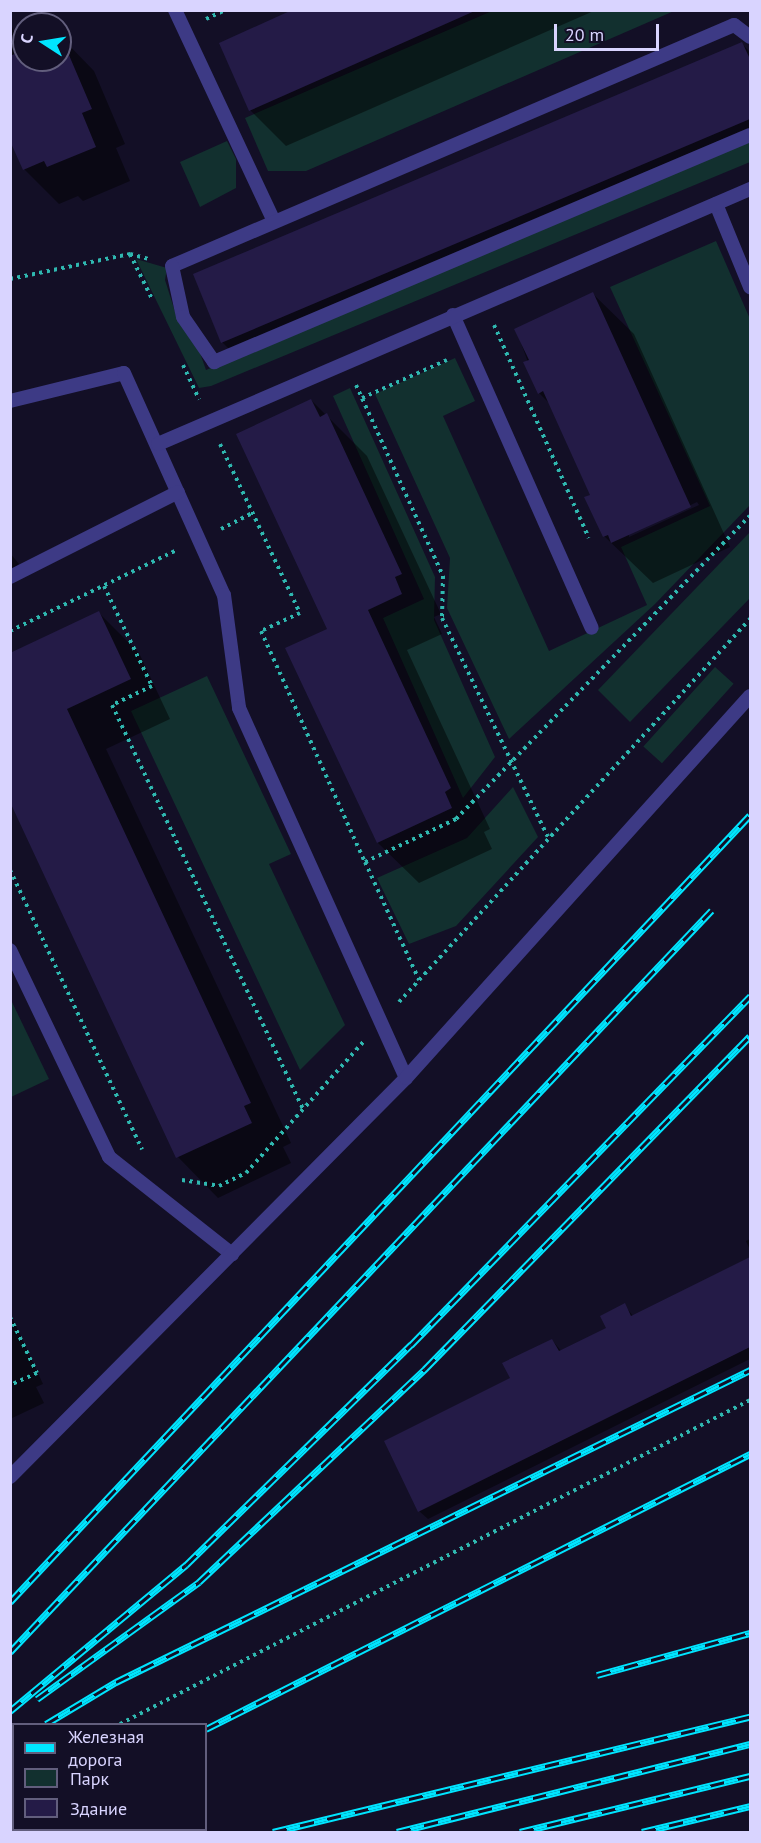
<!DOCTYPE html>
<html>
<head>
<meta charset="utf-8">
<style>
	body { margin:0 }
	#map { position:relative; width:761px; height:1843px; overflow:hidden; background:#130f26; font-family:"PT Sans",sans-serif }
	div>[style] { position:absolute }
	.green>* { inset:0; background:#12302f; transform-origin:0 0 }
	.shadow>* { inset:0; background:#0007 }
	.building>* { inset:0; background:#241b47 }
	.path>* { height:4px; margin-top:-2px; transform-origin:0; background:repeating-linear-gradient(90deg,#2fb8b0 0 3px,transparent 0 7.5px) }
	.lane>* { height:14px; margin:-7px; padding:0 7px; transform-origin:7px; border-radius:7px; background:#3d3a85 }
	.rail>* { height:7px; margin-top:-3.5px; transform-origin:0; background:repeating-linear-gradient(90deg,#130f26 0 14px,#00e5ff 0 28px); box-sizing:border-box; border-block:2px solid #00e5ff }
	span { translate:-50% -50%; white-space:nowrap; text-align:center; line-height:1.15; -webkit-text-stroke:4.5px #130f26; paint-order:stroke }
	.frame { position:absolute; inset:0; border:12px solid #d9d4ff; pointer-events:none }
	.legend { position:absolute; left:12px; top:1723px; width:195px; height:108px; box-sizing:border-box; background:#130f26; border:2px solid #625e7d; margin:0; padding:8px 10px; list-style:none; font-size:18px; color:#d9d4ff }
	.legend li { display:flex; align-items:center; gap:12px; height:30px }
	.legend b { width:30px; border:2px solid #625e7d }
	.north { position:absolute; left:12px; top:12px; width:60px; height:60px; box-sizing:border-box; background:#130f26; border:2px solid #625e7d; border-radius:50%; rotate:282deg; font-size:16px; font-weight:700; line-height:24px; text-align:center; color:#d9d4ff }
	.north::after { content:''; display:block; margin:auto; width:21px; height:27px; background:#00e5ff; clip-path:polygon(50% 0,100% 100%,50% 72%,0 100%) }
	.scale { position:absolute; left:554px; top:24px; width:105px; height:27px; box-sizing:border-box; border:3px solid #d9d4ff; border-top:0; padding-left:8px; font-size:18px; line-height:21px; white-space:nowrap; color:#d9d4ff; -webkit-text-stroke:4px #130f26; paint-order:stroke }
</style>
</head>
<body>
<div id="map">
	<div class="green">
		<div style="clip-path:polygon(492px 11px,674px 11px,306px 171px,268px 171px,245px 118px)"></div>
		<div style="clip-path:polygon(750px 140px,750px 162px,211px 386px,199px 388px,136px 259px,167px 268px,165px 280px,177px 318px,199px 350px,206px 370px)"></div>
		<div style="clip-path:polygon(227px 141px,236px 159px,236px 188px,200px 207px,180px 162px)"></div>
		<div style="clip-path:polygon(716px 241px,750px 319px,750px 505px,655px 604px,509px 739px,447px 608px,450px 558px,375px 394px,455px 358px,475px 401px,443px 416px,549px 651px,647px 605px,621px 547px,710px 506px,610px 287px)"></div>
		<div style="clip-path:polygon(350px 388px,435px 577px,434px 620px,495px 757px,463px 798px,383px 618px,424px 599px,333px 396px)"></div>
		<div style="clip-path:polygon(750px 532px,750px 598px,630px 722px,598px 690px)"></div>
		<div style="left:715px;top:667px;width:25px;height:107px;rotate:42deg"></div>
		<div style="clip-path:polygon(207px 676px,291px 854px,269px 864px,345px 1025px,300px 1070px,131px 711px)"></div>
		<div style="clip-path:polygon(513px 787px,538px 837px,456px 926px,409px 944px,377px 878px,467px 838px)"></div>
		<div style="clip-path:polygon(11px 1000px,49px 1079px,11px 1097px,10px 1097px)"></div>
	</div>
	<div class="shadow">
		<div style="clip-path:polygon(295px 10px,596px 10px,286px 146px,250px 110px)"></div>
		<div style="clip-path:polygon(10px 22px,17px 39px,24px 39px,24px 60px,60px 60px,60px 36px,94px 71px,125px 144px,116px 148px,130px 181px,83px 201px,78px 196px,59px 204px,24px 169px,10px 140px)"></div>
		<div style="clip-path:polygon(744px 46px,750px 52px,750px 130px,230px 350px,222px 342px,195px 275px)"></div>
		<div style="clip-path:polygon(evenodd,593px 294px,634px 334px,730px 547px,653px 583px,604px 536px,592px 495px,550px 404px,539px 393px,516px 329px,593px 294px,697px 502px,699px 505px,629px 537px,629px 534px,697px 502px)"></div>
		<div style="clip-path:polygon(311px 400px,367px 456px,441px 614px,434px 617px,442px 634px,407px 650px,490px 829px,484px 832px,492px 849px,419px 883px,378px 843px,287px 649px,329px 629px)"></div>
		<div style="clip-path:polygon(10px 553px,19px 564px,10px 571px)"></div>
		<div style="clip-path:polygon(99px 613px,139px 653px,170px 719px,106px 749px,291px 1143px,283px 1147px,291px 1163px,218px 1198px,178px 1157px,10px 800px)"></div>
		<div style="clip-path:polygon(750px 1239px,750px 1250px,746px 1241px)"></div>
		<div style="clip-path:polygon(750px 1259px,750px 1359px,428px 1519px,419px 1511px,512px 1379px,552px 1340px,562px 1352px,608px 1329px,624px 1305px,634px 1317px)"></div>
		<div style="clip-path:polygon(10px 1313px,43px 1384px,36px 1387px,44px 1403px,10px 1419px)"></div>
	</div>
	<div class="building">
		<div style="clip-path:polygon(292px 10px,477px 10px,249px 111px,219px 43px)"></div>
		<div style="clip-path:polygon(60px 34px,92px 109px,82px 113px,96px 147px,47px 167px,44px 161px,23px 170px,10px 141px,10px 56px,24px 50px,24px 60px,60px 60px)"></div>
		<div style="clip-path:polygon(742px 42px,750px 59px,750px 119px,221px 343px,193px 274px)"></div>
		<div style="clip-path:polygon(593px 292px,691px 507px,611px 543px,608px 535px,603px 537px,584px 497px,590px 495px,561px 431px,543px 391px,538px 394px,531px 379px,523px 362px,529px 360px,514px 329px)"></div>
		<div style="clip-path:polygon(311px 399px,320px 417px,327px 413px,402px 574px,395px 577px,402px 594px,368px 610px,451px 788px,445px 792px,452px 808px,377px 843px,285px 648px,327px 629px,236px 434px)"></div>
		<div style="clip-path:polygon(99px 611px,131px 679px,67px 709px,251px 1103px,244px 1106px,252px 1123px,176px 1158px,10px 802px,10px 653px)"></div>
		<div style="clip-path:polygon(750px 1257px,750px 1347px,418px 1512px,384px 1441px,510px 1378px,502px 1363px,552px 1339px,559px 1351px,606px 1328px,600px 1316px,625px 1303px,631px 1316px)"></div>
	</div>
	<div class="path">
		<div style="left:206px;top:19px;width:21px;rotate:-25deg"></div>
		<div style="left:130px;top:254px;width:50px;rotate:63.9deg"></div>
		<div style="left:10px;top:279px;width:123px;rotate:-11.8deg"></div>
		<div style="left:130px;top:254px;width:20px;rotate:15deg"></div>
		<div style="left:494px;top:325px;width:233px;rotate:66deg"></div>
		<div style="left:183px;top:365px;width:38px;rotate:65deg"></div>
		<div style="left:356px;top:385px;width:210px;rotate:65.5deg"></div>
		<div style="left:443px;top:576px;width:42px;rotate:91.4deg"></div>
		<div style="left:442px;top:618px;width:246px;rotate:64.2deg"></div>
		<div style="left:362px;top:398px;width:93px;rotate:-24.1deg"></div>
		<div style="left:220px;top:444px;width:187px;rotate:64.7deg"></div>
		<div style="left:300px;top:613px;width:43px;rotate:155.2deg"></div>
		<div style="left:261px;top:631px;width:253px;rotate:65.8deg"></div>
		<div style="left:365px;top:862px;width:101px;rotate:-25.3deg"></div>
		<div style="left:456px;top:819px;width:422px;rotate:-45.9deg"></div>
		<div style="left:221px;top:529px;width:36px;rotate:-27deg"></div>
		<div style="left:104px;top:586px;width:111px;rotate:64.4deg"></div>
		<div style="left:152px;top:686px;width:44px;rotate:154.6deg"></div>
		<div style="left:112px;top:705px;width:447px;rotate:64.7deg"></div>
		<div style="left:10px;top:631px;width:186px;rotate:-25.9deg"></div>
		<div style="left:365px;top:862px;width:130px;rotate:65.4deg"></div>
		<div style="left:10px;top:870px;width:309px;rotate:64.7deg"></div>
		<div style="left:399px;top:1002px;width:520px;rotate:-47.5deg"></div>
		<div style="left:182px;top:1180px;width:37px;rotate:9deg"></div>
		<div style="left:219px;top:1186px;width:30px;rotate:-26deg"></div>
		<div style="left:246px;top:1173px;width:177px;rotate:-48.2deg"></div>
		<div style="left:10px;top:1317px;width:62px;rotate:64.3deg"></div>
		<div style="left:37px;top:1373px;width:30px;rotate:156deg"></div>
		<div style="left:120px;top:1724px;width:708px;rotate:-27.22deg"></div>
		<div style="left:10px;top:1781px;width:4px;rotate:-27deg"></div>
	</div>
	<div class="lane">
		<div style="left:175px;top:10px;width:233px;rotate:64.9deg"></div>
		<div style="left:750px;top:37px;width:20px;rotate:-143deg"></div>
		<div style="left:734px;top:25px;width:611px;rotate:156.79deg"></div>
		<div style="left:172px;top:266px;width:52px;rotate:77.8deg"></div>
		<div style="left:183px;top:317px;width:55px;rotate:55.4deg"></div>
		<div style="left:214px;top:362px;width:582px;rotate:-22.95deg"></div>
		<div style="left:716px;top:204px;width:90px;rotate:67.7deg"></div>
		<div style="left:453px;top:315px;width:342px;rotate:66.1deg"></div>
		<div style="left:10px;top:401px;width:117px;rotate:-13.8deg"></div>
		<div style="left:124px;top:373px;width:243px;rotate:65.8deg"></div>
		<div style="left:224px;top:595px;width:114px;rotate:82.4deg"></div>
		<div style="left:239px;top:708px;width:406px;rotate:65.7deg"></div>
		<div style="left:158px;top:444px;width:645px;rotate:-23.3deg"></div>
		<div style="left:10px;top:577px;width:188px;rotate:-26.8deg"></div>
		<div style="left:10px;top:950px;width:229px;rotate:64.4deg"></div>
		<div style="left:109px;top:1157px;width:157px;rotate:38.3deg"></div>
		<div style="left:10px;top:1477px;width:562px;rotate:-45.22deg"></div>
		<div style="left:406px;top:1078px;width:514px;rotate:-48deg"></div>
	</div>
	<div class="rail">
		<div style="left:10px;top:1602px;width:1080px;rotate:-46.76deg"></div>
		<div style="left:10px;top:1652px;width:1021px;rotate:-46.59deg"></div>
		<div style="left:597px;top:1675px;width:159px;rotate:-15.4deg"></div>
		<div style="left:37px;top:1699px;width:200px;rotate:-35.8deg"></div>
		<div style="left:199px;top:1582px;width:311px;rotate:-43.3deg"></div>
		<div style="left:425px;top:1369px;width:465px;rotate:-45.7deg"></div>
		<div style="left:10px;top:1711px;width:229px;rotate:-39.7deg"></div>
		<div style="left:186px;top:1565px;width:315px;rotate:-44.4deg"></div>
		<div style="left:411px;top:1345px;width:487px;rotate:-45.8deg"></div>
		<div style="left:46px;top:1724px;width:82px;rotate:-31deg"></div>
		<div style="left:116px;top:1682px;width:707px;rotate:-26.2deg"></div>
		<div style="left:206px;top:1729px;width:610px;rotate:-26.82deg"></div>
		<div style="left:10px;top:1746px;width:4px;rotate:-27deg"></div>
		<div style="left:10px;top:1829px;width:4px;rotate:-27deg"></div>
		<div style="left:273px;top:1832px;width:491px;rotate:-13.6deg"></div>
		<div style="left:397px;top:1832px;width:364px;rotate:-14deg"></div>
		<div style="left:520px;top:1832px;width:237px;rotate:-13.7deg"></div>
		<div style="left:642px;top:1832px;width:111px;rotate:-13.5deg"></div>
	</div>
	<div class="frame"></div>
	<ul class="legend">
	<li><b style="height:8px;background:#00e5ff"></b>Железная дорога</li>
	<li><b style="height:16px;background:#12302f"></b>Парк</li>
	<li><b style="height:16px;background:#241b47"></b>Здание</li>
	</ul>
	<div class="north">С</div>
	<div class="scale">20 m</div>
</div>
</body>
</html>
